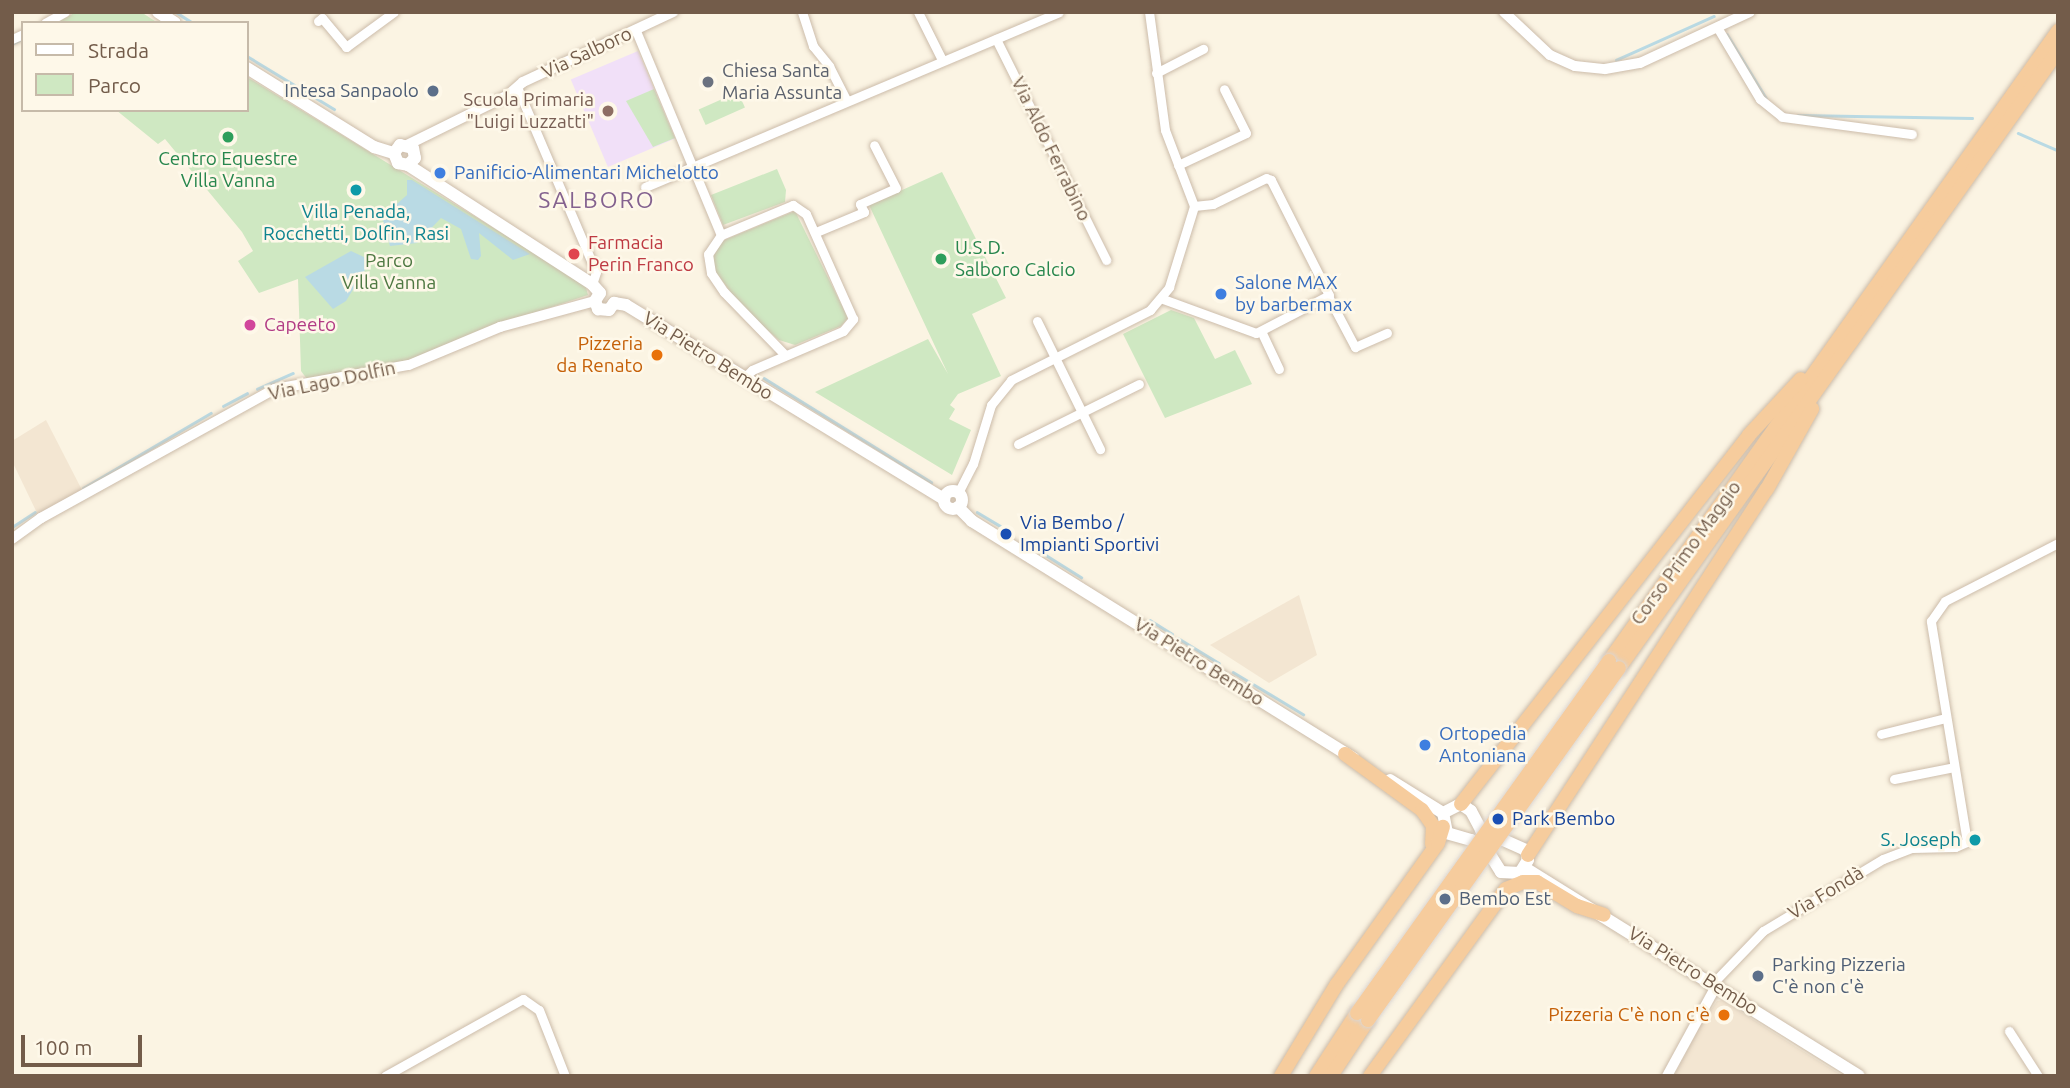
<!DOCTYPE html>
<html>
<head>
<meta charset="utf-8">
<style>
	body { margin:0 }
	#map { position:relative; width:2070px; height:1088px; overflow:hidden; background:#fbf4e3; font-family:Ubuntu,sans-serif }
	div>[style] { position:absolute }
	.residential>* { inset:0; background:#f3e6d2 }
	.education>* { inset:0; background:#f1e0f8; transform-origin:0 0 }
	.green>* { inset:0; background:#cfe8c2; transform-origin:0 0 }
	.water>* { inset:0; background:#b9dae4 }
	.stream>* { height:2.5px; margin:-1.25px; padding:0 1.25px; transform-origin:1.25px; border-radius:1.25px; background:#b9dae4 }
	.roads { filter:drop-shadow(0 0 2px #ccbcaa) drop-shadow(0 0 2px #ccbcaa) }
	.minor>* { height:9px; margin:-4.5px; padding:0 4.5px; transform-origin:4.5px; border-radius:4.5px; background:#fff }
	.tertiary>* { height:10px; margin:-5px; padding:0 5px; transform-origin:5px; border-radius:5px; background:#fff }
	.secondary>* { height:12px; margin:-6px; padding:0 6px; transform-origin:6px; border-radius:6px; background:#fff }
	.secondary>.ring { margin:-6px; padding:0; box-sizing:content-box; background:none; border:12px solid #fff; border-radius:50% }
	.trunk>* { height:14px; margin:-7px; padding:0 7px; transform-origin:7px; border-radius:7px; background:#f6cc9d }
	.bridges { filter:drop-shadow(0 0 2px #dbd5d0) drop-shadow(0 0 2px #dbd5d0) }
	.trunk-bridge>* { height:14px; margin:-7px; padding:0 7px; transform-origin:7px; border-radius:7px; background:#f6cc9d }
	.dots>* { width:19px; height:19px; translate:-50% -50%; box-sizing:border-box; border:4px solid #fef8e9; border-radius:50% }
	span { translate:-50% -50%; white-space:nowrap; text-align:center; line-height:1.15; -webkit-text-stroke:5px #fef8e9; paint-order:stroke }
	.street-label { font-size:19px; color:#735c4a }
	.worship-label { font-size:19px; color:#5b616d }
	.left { translate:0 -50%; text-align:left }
	.service-label { font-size:19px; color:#4e5e75 }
	.right { translate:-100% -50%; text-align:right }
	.education-label { font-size:19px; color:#785e54 }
	.leisure-label { font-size:19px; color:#27864d }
	.shop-label { font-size:19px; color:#366cbe }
	.culture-label { font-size:19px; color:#0d838f }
	.health-label { font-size:19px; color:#be3a42 }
	.park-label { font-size:19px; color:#4e7842 }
	.hotel-label { font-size:19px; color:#b23c85 }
	.food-label { font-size:19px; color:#c56008 }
	.transit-label { font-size:19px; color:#164399 }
	.quarter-label { font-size:23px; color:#84628f; letter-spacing:2px }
	.frame { position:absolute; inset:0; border:14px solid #735c4a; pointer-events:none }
	.legend { position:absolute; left:21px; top:21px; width:228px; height:91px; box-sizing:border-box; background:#fef8e9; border:2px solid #c6baa9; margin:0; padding:9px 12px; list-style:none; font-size:21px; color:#735c4a }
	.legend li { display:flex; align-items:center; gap:14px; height:35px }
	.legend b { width:35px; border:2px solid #c6baa9 }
	.scale { position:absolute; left:21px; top:1035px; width:121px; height:32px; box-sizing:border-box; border:4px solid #735c4a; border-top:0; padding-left:9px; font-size:21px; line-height:24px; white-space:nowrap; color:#735c4a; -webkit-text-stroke:5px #fef8e9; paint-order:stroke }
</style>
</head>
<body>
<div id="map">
	<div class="residential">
		<div style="clip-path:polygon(46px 420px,83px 492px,38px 515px,12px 461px,12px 441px)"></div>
		<div style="clip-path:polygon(1299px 595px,1317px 655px,1269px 683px,1210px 645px)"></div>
		<div style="clip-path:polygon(1722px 1000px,1796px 1047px,1843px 1076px,1674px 1076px,1700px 1026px,1717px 1001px)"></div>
	</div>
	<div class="education">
		<div style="left:638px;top:51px;width:95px;height:73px;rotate:67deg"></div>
	</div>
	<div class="green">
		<div style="clip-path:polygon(76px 12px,141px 12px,158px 23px,56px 23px)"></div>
		<div style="clip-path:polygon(247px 77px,585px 284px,588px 295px,494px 326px,419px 358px,307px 379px,301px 371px,298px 279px,259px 293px,238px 261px,253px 251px,242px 232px,165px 139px,158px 144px,116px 110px,247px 110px)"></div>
		<div style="clip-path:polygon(654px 89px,675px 138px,653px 147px,626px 101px)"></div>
		<div style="left:738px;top:92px;width:17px;height:43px;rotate:66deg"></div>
		<div style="clip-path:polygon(777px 169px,786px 190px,785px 202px,723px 225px,711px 195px)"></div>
		<div style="clip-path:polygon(942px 172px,1006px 298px,972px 314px,1001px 376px,958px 394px,950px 405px,955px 409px,949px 419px,971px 430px,952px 475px,815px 392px,928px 339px,948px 374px,869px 205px)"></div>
		<div style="clip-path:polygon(795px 211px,848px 318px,841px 326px,795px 345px,779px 340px,744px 310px,715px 271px,713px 257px,722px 241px)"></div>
		<div style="clip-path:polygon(1171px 310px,1194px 318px,1215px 359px,1235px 350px,1252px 384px,1165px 418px,1123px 334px)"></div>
	</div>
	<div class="water">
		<div style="clip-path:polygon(407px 180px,412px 180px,530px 254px,513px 260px,479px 233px,481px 256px,478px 260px,471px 259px,461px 229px,441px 218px,417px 243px,390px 246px,382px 217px,407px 195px)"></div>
		<div style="clip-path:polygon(351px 251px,366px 258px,366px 268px,346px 301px,333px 309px,305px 277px)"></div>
	</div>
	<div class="stream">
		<div style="left:176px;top:12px;width:20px;rotate:33deg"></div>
		<div style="left:1727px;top:34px;width:75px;rotate:58.6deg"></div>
		<div style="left:12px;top:44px;width:9px;rotate:-27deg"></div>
		<div style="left:247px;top:56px;width:102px;rotate:31.3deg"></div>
		<div style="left:1616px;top:60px;width:107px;rotate:-24.2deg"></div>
		<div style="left:1798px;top:115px;width:174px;rotate:1deg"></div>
		<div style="left:2018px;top:133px;width:43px;rotate:23.6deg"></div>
		<div style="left:764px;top:378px;width:197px;rotate:31.9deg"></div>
		<div style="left:257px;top:389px;width:39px;rotate:-24deg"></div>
		<div style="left:223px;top:406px;width:27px;rotate:-28deg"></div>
		<div style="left:83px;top:488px;width:148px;rotate:-30.4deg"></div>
		<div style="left:977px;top:512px;width:27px;rotate:31deg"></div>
		<div style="left:12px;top:527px;width:27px;rotate:-33deg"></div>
		<div style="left:1022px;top:540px;width:70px;rotate:32.1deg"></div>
		<div style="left:1150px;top:620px;width:26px;rotate:32deg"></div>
		<div style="left:1178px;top:638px;width:48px;rotate:31.4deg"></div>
		<div style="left:1233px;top:672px;width:82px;rotate:31deg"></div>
	</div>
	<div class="roads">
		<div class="minor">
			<div style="left:802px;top:12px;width:36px;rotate:72deg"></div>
			<div style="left:813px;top:46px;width:26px;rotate:51deg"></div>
			<div style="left:829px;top:66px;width:39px;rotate:63deg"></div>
			<div style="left:918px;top:12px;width:51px;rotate:63.4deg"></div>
			<div style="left:318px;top:21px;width:5px;rotate:-37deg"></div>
			<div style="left:322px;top:18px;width:38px;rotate:50deg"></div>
			<div style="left:346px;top:47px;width:59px;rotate:-36.1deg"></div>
			<div style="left:45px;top:23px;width:23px;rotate:-29deg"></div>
			<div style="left:1717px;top:27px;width:84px;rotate:59.2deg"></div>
			<div style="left:1760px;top:99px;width:28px;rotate:39deg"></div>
			<div style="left:1782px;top:117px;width:131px;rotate:7.5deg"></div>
			<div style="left:636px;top:31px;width:221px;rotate:67.4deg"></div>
			<div style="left:12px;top:39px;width:12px;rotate:-24deg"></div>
			<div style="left:996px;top:39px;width:247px;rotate:63.5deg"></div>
			<div style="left:1156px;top:73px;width:53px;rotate:-27.1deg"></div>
			<div style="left:517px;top:87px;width:201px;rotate:66.9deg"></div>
			<div style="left:596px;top:272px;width:13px;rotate:108deg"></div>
			<div style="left:1178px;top:165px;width:75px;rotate:-25.2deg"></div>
			<div style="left:1246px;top:133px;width:49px;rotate:-116.6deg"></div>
			<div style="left:645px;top:187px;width:449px;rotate:-22.9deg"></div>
			<div style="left:816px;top:232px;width:52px;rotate:-22.6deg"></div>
			<div style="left:864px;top:212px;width:9px;rotate:-117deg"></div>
			<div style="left:860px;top:204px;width:39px;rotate:-24deg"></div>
			<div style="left:896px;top:188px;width:48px;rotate:-117.1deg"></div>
			<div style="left:1328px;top:296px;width:58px;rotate:62.1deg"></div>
			<div style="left:1355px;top:347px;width:35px;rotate:-24deg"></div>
			<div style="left:1163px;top:299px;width:99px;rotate:20.1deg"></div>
			<div style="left:1256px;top:333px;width:82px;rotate:-27.5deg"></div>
			<div style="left:1329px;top:295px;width:129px;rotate:-116.8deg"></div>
			<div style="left:1271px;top:180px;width:5px;rotate:-158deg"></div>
			<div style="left:1266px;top:178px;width:59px;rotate:153.9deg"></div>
			<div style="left:1213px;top:204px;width:19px;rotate:174deg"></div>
			<div style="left:1037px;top:321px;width:143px;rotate:63.8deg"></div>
			<div style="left:1261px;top:331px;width:42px;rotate:64.7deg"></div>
			<div style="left:744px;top:378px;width:11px;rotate:-45deg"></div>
			<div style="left:752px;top:370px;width:99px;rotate:-23.2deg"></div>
			<div style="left:843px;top:331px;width:16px;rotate:-50deg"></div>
			<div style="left:853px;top:319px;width:115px;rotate:-114.1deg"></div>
			<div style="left:806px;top:214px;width:16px;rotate:-145deg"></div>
			<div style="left:793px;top:205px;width:78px;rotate:157.4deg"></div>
			<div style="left:721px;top:235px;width:23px;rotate:124deg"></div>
			<div style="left:708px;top:254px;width:19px;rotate:81deg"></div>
			<div style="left:711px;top:273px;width:23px;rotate:56deg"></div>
			<div style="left:724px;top:292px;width:88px;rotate:45.9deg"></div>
			<div style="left:1018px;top:444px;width:135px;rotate:-26.4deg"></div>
			<div style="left:958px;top:493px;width:33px;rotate:-63deg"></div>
			<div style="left:973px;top:464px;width:62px;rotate:-73deg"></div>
			<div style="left:991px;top:405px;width:32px;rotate:-51deg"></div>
			<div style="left:1011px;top:380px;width:156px;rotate:-26.7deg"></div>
			<div style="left:1150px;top:310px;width:30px;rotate:-50deg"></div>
			<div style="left:1169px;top:287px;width:85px;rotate:-72.8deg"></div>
			<div style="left:1194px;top:206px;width:81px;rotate:-110.9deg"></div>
			<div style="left:1165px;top:130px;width:119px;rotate:-97.7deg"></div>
			<div style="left:1881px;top:734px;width:66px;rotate:-14deg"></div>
			<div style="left:1894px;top:779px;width:61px;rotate:-11.3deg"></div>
			<div style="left:1713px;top:983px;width:72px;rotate:-46.1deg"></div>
			<div style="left:1763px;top:931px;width:140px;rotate:-31deg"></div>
			<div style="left:1883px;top:859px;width:31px;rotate:-21deg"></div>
			<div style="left:1912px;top:848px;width:43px;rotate:-1.3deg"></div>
			<div style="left:1955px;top:847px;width:13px;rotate:-23deg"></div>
			<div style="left:1967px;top:842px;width:224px;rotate:-99.3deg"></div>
			<div style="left:1931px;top:621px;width:24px;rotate:-55deg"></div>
			<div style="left:1945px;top:601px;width:127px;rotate:-27.2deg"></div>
			<div style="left:2009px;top:1031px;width:54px;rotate:57.2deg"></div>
			<div style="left:385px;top:1076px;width:158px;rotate:-29.2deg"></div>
			<div style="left:523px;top:999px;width:19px;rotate:35deg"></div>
			<div style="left:539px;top:1010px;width:71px;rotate:68.5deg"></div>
		</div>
		<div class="tertiary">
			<div style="left:1504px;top:12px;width:63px;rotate:43.1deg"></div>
			<div style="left:1550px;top:55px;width:27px;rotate:24deg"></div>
			<div style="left:1575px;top:66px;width:30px;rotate:6deg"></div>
			<div style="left:1605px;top:69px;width:36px;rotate:-10deg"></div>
			<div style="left:1640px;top:63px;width:121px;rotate:-24.9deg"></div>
			<div style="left:407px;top:145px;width:113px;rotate:-26.3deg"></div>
			<div style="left:508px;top:95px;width:20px;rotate:-41deg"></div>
			<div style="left:523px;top:82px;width:166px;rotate:-25deg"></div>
			<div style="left:12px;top:539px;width:36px;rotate:-36deg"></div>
			<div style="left:41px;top:518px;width:267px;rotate:-28.9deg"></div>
			<div style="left:275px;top:389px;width:136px;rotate:-10.2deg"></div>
			<div style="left:409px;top:365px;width:99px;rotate:-22.7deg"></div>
			<div style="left:500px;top:327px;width:98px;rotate:-15.3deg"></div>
			<div style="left:1667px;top:1076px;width:102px;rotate:-61.4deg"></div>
		</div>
		<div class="secondary">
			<div style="left:158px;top:12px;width:20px;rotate:33deg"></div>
			<div style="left:247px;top:68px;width:150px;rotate:31.9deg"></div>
			<div style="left:374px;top:147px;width:21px;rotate:17deg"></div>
			<div style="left:394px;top:153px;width:11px;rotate:68deg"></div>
			<div style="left:398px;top:163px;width:10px;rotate:11deg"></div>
			<div style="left:408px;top:165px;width:219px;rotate:32.9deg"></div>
			<div style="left:592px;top:284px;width:12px;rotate:48deg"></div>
			<div style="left:394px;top:153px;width:10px;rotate:-53deg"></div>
			<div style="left:400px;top:145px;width:13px;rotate:13deg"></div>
			<div style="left:413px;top:148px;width:10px;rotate:79deg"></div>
			<div style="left:415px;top:158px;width:10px;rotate:135deg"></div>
			<div style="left:600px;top:293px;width:9px;rotate:122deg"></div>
			<div style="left:595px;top:301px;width:9px;rotate:69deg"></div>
			<div style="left:598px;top:309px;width:11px;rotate:5deg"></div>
			<div style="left:609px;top:310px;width:9px;rotate:-54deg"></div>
			<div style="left:614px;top:303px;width:12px;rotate:9deg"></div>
			<div style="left:626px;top:305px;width:373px;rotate:31.4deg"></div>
			<div class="ring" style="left:944px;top:491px;width:6px;height:6px"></div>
			<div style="left:958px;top:507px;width:20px;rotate:45deg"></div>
			<div style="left:972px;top:521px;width:449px;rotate:31.9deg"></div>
			<div style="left:1390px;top:780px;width:62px;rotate:31.9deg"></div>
			<div style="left:1461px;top:804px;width:12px;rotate:35deg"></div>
			<div style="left:1471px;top:811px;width:21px;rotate:62deg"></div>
			<div style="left:1481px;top:830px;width:49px;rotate:24deg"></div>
			<div style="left:1526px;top:850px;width:10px;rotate:79deg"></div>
			<div style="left:1528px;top:860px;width:15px;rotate:122deg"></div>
			<div style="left:1520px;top:873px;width:19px;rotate:-177deg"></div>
			<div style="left:1501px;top:872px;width:22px;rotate:-122deg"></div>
			<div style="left:1489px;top:853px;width:22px;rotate:-144deg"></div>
			<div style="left:1471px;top:840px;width:25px;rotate:-164deg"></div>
			<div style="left:1447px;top:833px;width:20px;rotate:-101deg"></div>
			<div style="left:1443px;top:813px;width:20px;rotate:-27deg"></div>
			<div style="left:1525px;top:868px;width:393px;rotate:31.9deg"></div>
		</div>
		<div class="trunk">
			<div style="left:1609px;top:661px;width:774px;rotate:-54.52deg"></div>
			<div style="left:1619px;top:668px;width:757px;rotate:-54.57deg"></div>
			<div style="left:1345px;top:754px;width:95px;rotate:36deg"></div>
			<div style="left:1422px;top:810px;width:19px;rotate:55deg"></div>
			<div style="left:1433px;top:826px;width:18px;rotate:93deg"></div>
			<div style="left:1461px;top:804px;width:468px;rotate:-52deg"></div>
			<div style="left:1749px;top:435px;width:76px;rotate:-47.1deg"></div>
			<div style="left:1528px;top:855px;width:437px;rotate:-56.9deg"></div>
			<div style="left:1767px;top:489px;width:92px;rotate:-60.6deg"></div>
			<div style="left:1281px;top:1076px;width:108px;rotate:-58.7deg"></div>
			<div style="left:1337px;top:984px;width:173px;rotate:-54.4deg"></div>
			<div style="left:1438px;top:843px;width:17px;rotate:-73deg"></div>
			<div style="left:1316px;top:1076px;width:75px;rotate:-56.9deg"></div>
			<div style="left:1331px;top:1076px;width:67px;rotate:-56.5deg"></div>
			<div style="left:1370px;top:1076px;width:231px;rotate:-54deg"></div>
			<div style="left:1506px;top:889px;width:18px;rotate:-22deg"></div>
			<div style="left:1523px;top:882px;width:14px"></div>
			<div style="left:1537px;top:882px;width:47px;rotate:31deg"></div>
			<div style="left:1577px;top:906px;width:28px;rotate:18deg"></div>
		</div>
	</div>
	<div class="bridges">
		<div class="trunk-bridge">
			<div style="left:1357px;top:1013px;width:433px;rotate:-54.4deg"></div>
			<div style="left:1368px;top:1020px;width:432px;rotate:-54.5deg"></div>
		</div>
	</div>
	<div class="dots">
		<div style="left:708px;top:82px;background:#6b7280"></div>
		<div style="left:433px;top:91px;background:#5c6f8a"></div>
		<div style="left:608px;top:111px;background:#8d6e63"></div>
		<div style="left:228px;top:137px;background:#2e9e5b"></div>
		<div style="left:440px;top:173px;background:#3f7fe0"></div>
		<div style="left:356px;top:190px;background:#0f9aa8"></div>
		<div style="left:574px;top:254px;background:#e0444e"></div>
		<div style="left:941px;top:259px;background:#2e9e5b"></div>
		<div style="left:1221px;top:294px;background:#3f7fe0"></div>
		<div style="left:250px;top:325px;background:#d1479c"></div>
		<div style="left:657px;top:355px;background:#e8710a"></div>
		<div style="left:1006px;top:534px;background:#1a4fb4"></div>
		<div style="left:1425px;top:745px;background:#3f7fe0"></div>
		<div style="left:1498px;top:819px;background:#1a4fb4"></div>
		<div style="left:1975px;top:840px;background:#0f9aa8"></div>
		<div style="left:1445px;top:899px;background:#5c6f8a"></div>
		<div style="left:1758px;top:976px;background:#5c6f8a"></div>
		<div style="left:1724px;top:1015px;background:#e8710a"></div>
	</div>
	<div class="street-label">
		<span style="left:587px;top:53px;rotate:-25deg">Via Salboro</span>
		<span style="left:1051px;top:149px;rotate:64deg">Via Aldo Ferrabino</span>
		<span style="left:708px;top:356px;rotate:32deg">Via Pietro Bembo</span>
		<span style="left:332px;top:381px;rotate:-12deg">Via Lago Dolfin</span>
		<span style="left:1686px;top:553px;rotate:-54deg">Corso Primo Maggio</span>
		<span style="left:1199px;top:662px;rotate:32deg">Via Pietro Bembo</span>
		<span style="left:1826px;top:893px;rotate:-31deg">Via Fondà</span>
		<span style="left:1693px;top:971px;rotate:32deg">Via Pietro Bembo</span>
	</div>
	<div class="worship-label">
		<span class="left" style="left:722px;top:82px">Chiesa Santa<br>Maria Assunta</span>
	</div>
	<div class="service-label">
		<span class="right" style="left:419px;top:91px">Intesa Sanpaolo</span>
		<span class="left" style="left:1459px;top:899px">Bembo Est</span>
		<span class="left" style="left:1772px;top:976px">Parking Pizzeria<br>C'è non c'è</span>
	</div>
	<div class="education-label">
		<span class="right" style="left:594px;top:111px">Scuola Primaria<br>"Luigi Luzzatti"</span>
	</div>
	<div class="leisure-label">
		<span style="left:228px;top:170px">Centro Equestre<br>Villa Vanna</span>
		<span class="left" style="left:955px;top:259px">U.S.D.<br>Salboro Calcio</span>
	</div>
	<div class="shop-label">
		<span class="left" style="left:454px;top:173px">Panificio-Alimentari Michelotto</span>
		<span class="left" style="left:1235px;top:294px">Salone MAX<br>by barbermax</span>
		<span class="left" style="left:1439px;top:745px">Ortopedia<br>Antoniana</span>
	</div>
	<div class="culture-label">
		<span style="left:356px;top:223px">Villa Penada,<br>Rocchetti, Dolfin, Rasi</span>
		<span class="right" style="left:1961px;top:840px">S. Joseph</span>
	</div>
	<div class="health-label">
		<span class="left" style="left:588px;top:254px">Farmacia<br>Perin Franco</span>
	</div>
	<div class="park-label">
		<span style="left:389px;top:272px">Parco<br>Villa Vanna</span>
	</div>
	<div class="hotel-label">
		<span class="left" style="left:264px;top:325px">Capeeto</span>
	</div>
	<div class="food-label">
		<span class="right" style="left:643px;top:355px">Pizzeria<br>da Renato</span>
		<span class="right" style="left:1710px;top:1015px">Pizzeria C'è non c'è</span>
	</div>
	<div class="transit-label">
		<span class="left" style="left:1020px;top:534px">Via Bembo /<br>Impianti Sportivi</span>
		<span class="left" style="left:1512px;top:819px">Park Bembo</span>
	</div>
	<div class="quarter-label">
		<span style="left:597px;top:200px">SALBORO</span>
	</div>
	<div class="frame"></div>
	<ul class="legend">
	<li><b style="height:9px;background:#fff"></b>Strada</li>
	<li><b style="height:19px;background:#cfe8c2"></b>Parco</li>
	</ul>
	<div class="scale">100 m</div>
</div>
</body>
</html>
